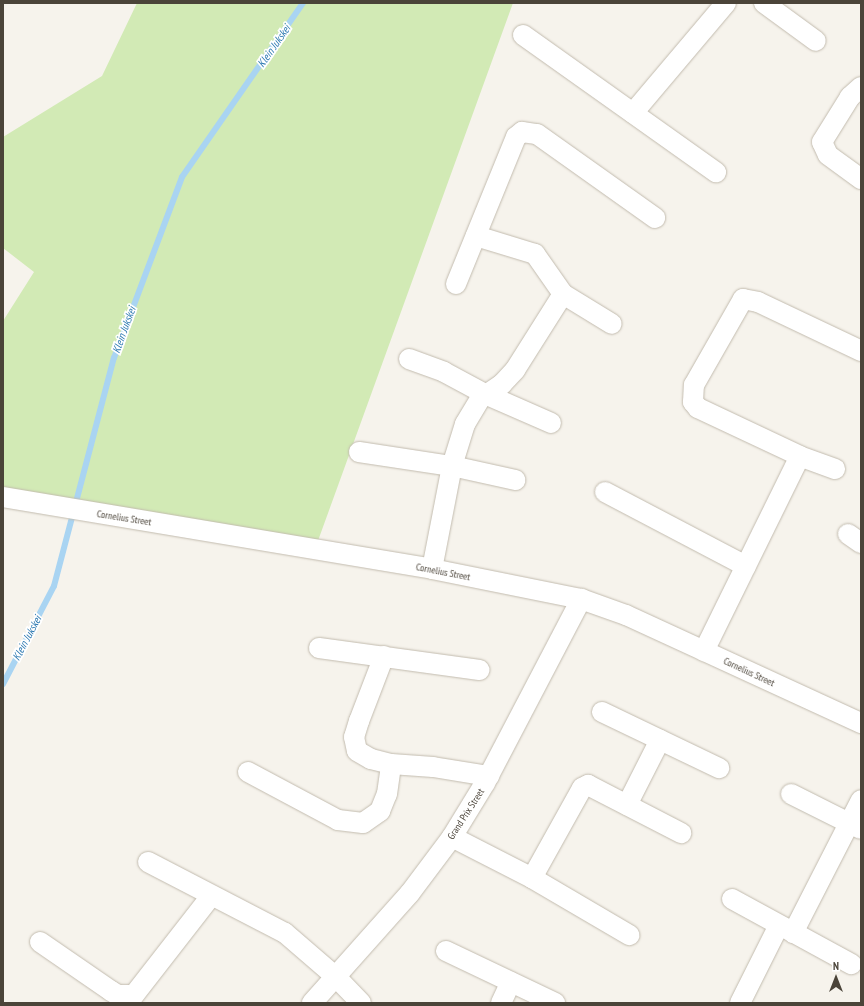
<!DOCTYPE html>
<html>
<head>
<meta charset="utf-8">
<style>
	body { margin:0 }
	#map { position:relative; width:864px; height:1006px; overflow:hidden; background:#f6f3ec; font-family:"PT Sans Narrow",sans-serif }
	div>[style] { position:absolute }
	.green>* { inset:0; background:#d2eab5 }
	.stream>* { height:6px; margin:-3px; padding:0 3px; transform-origin:3px; border-radius:3px; background:#a9d4f2 }
	.roads { filter:drop-shadow(0 0 1px #c2bbae) drop-shadow(0 0 1px #c2bbae) }
	.minor>* { height:20px; margin:-10px; padding:0 10px; transform-origin:10px; border-radius:10px; background:#fff }
	span { translate:-50% -50%; white-space:nowrap; text-align:center; line-height:1.15; -webkit-text-stroke:3.5px #fff; paint-order:stroke }
	.street-label { font-size:10px; color:#4b4439 }
	.water-label { font-size:11px; color:#2e7ab2; font-style:italic }
	.frame { position:absolute; inset:0; border:4px solid #4b4439; pointer-events:none }
	.north { position:absolute; left:816px; top:958px; width:40px; height:40px; -webkit-text-stroke:3px #fff; paint-order:stroke; rotate:0deg; font-size:11px; font-weight:700; line-height:16px; text-align:center; color:#4b4439 }
	.north::after { content:''; display:block; margin:auto; width:14px; height:18px; background:#4b4439; clip-path:polygon(50% 0,100% 100%,50% 72%,0 100%) }
</style>
</head>
<body>
<div id="map">
	<div class="green">
		<div style="clip-path:polygon(137px 3px,513px 3px,315px 549px,3px 497px,3px 321px,34px 272px,3px 248px,3px 137px,102px 76px)"></div>
	</div>
	<div class="stream">
		<div style="left:3px;top:684px;width:110px;rotate:-62.5deg"></div>
		<div style="left:54px;top:586px;width:236px;rotate:-75.3deg"></div>
		<div style="left:114px;top:358px;width:193px;rotate:-69.4deg"></div>
		<div style="left:182px;top:177px;width:212px;rotate:-55.2deg"></div>
	</div>
	<div class="roads">
		<div class="minor">
			<div style="left:764px;top:3px;width:64px;rotate:36.2deg"></div>
			<div style="left:523px;top:35px;width:237px;rotate:35.4deg"></div>
			<div style="left:861px;top:87px;width:15px;rotate:138deg"></div>
			<div style="left:850px;top:97px;width:53px;rotate:121.9deg"></div>
			<div style="left:822px;top:142px;width:14px;rotate:65deg"></div>
			<div style="left:828px;top:155px;width:41px;rotate:36deg"></div>
			<div style="left:633px;top:113px;width:144px;rotate:-49.8deg"></div>
			<div style="left:456px;top:284px;width:159px;rotate:-67.8deg"></div>
			<div style="left:516px;top:137px;width:8px;rotate:-40deg"></div>
			<div style="left:522px;top:132px;width:15px;rotate:8deg"></div>
			<div style="left:537px;top:134px;width:145px;rotate:35.4deg"></div>
			<div style="left:563px;top:294px;width:57px;rotate:31.5deg"></div>
			<div style="left:409px;top:359px;width:37px;rotate:20deg"></div>
			<div style="left:444px;top:372px;width:47px;rotate:28.2deg"></div>
			<div style="left:485px;top:394px;width:72px;rotate:23.7deg"></div>
			<div style="left:359px;top:452px;width:94px;rotate:8.6deg"></div>
			<div style="left:452px;top:466px;width:65px;rotate:12.5deg"></div>
			<div style="left:835px;top:469px;width:37px;rotate:-160deg"></div>
			<div style="left:800px;top:456px;width:113px;rotate:-154.8deg"></div>
			<div style="left:698px;top:408px;width:8px;rotate:-130deg"></div>
			<div style="left:693px;top:402px;width:17px;rotate:-87deg"></div>
			<div style="left:694px;top:385px;width:99px;rotate:-60.3deg"></div>
			<div style="left:743px;top:299px;width:15px;rotate:11deg"></div>
			<div style="left:758px;top:302px;width:114px;rotate:25.4deg"></div>
			<div style="left:605px;top:492px;width:159px;rotate:27.7deg"></div>
			<div style="left:3px;top:497px;width:435px;rotate:9.5deg"></div>
			<div style="left:432px;top:569px;width:152px;rotate:11.4deg"></div>
			<div style="left:581px;top:599px;width:48px;rotate:19.6deg"></div>
			<div style="left:626px;top:615px;width:259px;rotate:24.7deg"></div>
			<div style="left:848px;top:534px;width:16px;rotate:35deg"></div>
			<div style="left:432px;top:569px;width:105px;rotate:-79deg"></div>
			<div style="left:452px;top:466px;width:44px;rotate:-72.8deg"></div>
			<div style="left:465px;top:424px;width:29px;rotate:-59deg"></div>
			<div style="left:480px;top:399px;width:27px;rotate:-34deg"></div>
			<div style="left:502px;top:384px;width:19px;rotate:-47deg"></div>
			<div style="left:515px;top:370px;width:90px;rotate:-57.7deg"></div>
			<div style="left:563px;top:294px;width:49px;rotate:-125deg"></div>
			<div style="left:535px;top:254px;width:62px;rotate:-163deg"></div>
			<div style="left:319px;top:648px;width:162px;rotate:7.8deg"></div>
			<div style="left:704px;top:651px;width:217px;rotate:-63.8deg"></div>
			<div style="left:384px;top:656px;width:70px;rotate:111deg"></div>
			<div style="left:359px;top:721px;width:17px;rotate:107deg"></div>
			<div style="left:354px;top:737px;width:14px;rotate:78deg"></div>
			<div style="left:357px;top:751px;width:16px;rotate:30deg"></div>
			<div style="left:371px;top:759px;width:21px;rotate:14deg"></div>
			<div style="left:391px;top:764px;width:42px;rotate:4.1deg"></div>
			<div style="left:433px;top:767px;width:57px;rotate:9.1deg"></div>
			<div style="left:602px;top:712px;width:130px;rotate:25.6deg"></div>
			<div style="left:248px;top:772px;width:102px;rotate:28.1deg"></div>
			<div style="left:338px;top:820px;width:25px;rotate:7deg"></div>
			<div style="left:363px;top:823px;width:21px;rotate:-35deg"></div>
			<div style="left:380px;top:811px;width:18px;rotate:-68deg"></div>
			<div style="left:387px;top:794px;width:30px;rotate:-82deg"></div>
			<div style="left:791px;top:794px;width:78px;rotate:26.6deg"></div>
			<div style="left:627px;top:805px;width:73px;rotate:-63.1deg"></div>
			<div style="left:452px;top:837px;width:90px;rotate:27.1deg"></div>
			<div style="left:532px;top:878px;width:113px;rotate:30.4deg"></div>
			<div style="left:148px;top:862px;width:154px;rotate:27.4deg"></div>
			<div style="left:285px;top:933px;width:67px;rotate:40.8deg"></div>
			<div style="left:336px;top:977px;width:36px;rotate:46deg"></div>
			<div style="left:532px;top:878px;width:103px;rotate:-60.9deg"></div>
			<div style="left:582px;top:788px;width:7px;rotate:-27deg"></div>
			<div style="left:588px;top:785px;width:105px;rotate:27.3deg"></div>
			<div style="left:732px;top:899px;width:136px;rotate:28.6deg"></div>
			<div style="left:793px;top:933px;width:149px;rotate:-62.9deg"></div>
			<div style="left:40px;top:942px;width:86px;rotate:34.6deg"></div>
			<div style="left:111px;top:991px;width:8px;rotate:30deg"></div>
			<div style="left:118px;top:995px;width:16px"></div>
			<div style="left:134px;top:995px;width:125px;rotate:-52.1deg"></div>
			<div style="left:446px;top:951px;width:121px;rotate:25.5deg"></div>
			<div style="left:312px;top:1003px;width:147px;rotate:-48.3deg"></div>
			<div style="left:410px;top:893px;width:70px;rotate:-53.1deg"></div>
			<div style="left:452px;top:837px;width:63px;rotate:-58.6deg"></div>
			<div style="left:485px;top:783px;width:208px;rotate:-62.4deg"></div>
			<div style="left:501px;top:1003px;width:23px;rotate:-65deg"></div>
			<div style="left:740px;top:1003px;width:87px;rotate:-63.4deg"></div>
		</div>
	</div>
	<div class="street-label">
		<span style="left:124px;top:518px;rotate:9deg">Cornelius Street</span>
		<span style="left:443px;top:572px;rotate:11deg">Cornelius Street</span>
		<span style="left:749px;top:672px;rotate:25deg">Cornelius Street</span>
		<span style="left:466px;top:814px;rotate:-57deg">Grand Prix Street</span>
	</div>
	<div class="water-label">
		<span style="left:274px;top:46px;rotate:-55deg">Klein Jukskei</span>
		<span style="left:124px;top:330px;rotate:-70deg">Klein Jukskei</span>
		<span style="left:27px;top:638px;rotate:-62deg">Klein Jukskei</span>
	</div>
	<div class="frame"></div>
	<div class="north">N</div>
</div>
</body>
</html>
